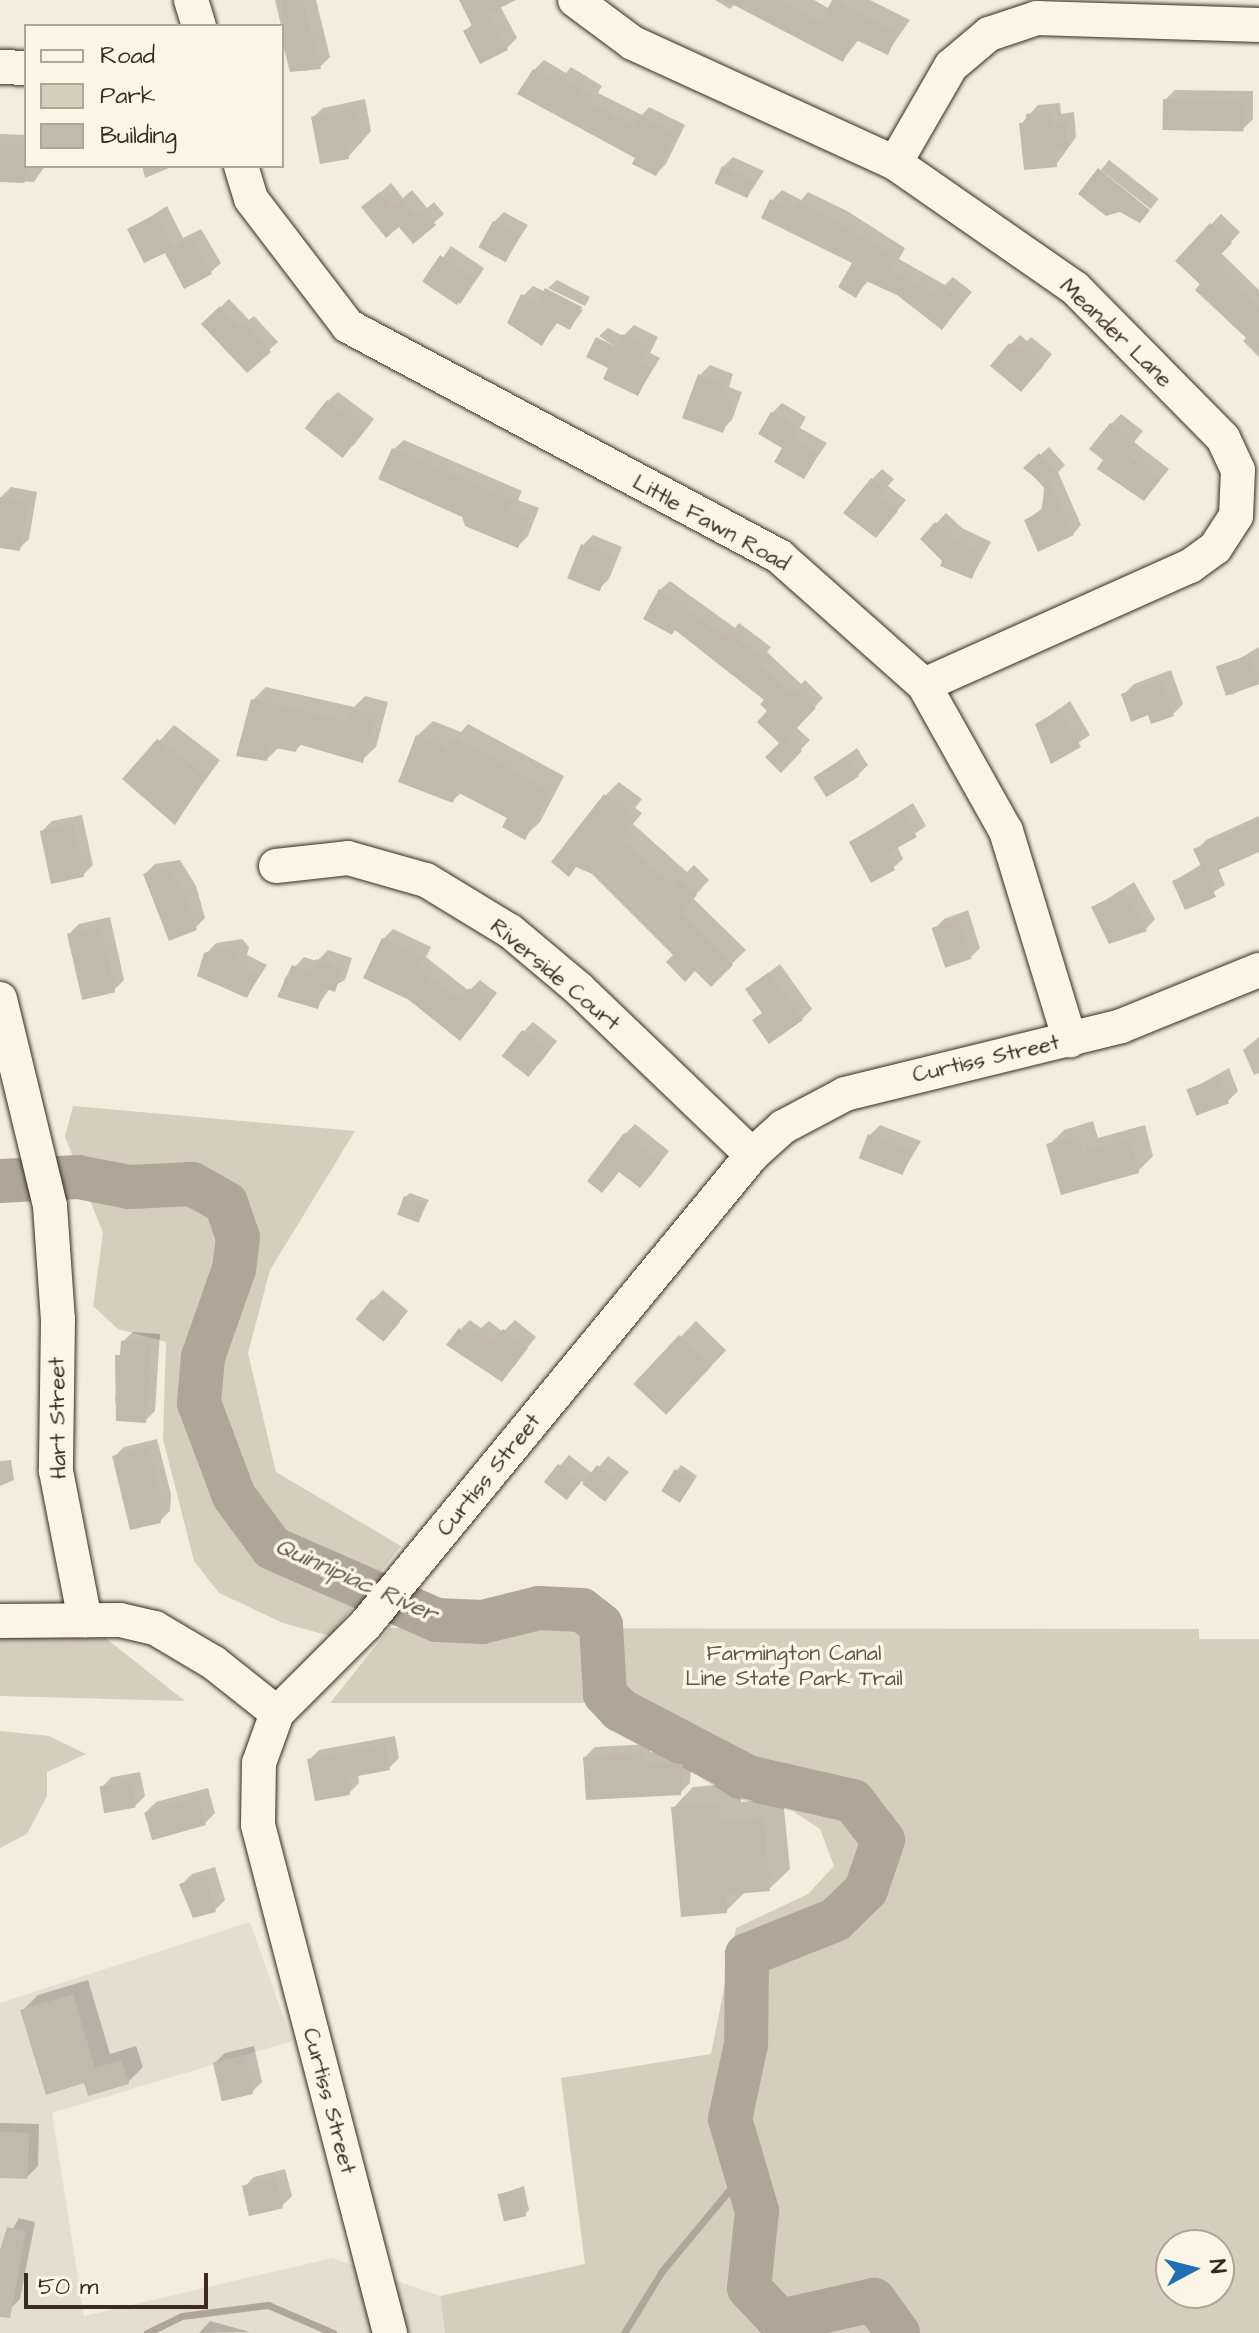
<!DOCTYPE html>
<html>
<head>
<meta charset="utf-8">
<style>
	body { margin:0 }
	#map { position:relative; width:1259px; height:2333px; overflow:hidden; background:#f4eddd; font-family:"Architects Daughter",sans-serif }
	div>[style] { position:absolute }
	.built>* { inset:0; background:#e5ddce }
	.green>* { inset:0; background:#d6cdbd }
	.shadow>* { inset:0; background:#0003; transform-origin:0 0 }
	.stream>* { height:7px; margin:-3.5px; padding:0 3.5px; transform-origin:3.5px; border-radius:3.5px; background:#b0a596 }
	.river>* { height:44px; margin:-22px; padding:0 22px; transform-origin:22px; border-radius:22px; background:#b0a596 }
	.building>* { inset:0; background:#c3b9aa; transform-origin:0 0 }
	.roads { filter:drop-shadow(0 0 2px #3b2a1e) drop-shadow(0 0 2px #3b2a1e) }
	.minor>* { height:34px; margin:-17px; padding:0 17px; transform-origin:17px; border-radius:17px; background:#fcf5e5 }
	span { translate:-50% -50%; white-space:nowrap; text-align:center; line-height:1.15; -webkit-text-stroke:7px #fcf5e5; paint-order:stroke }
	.street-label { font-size:22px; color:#3b2a1e }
	.park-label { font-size:22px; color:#625346 }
	.water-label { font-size:24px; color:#645548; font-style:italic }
	.legend { position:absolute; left:24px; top:24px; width:260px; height:144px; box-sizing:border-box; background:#fcf5e5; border:2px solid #afa495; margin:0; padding:10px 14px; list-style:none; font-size:24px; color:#3b2a1e }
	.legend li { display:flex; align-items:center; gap:16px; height:40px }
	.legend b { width:40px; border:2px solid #afa495 }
	.north { position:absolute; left:1155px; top:2229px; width:80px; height:80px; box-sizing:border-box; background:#fcf5e5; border:2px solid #afa495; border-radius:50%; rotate:83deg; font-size:22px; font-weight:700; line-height:32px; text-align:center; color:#3b2a1e }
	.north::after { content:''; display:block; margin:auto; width:28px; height:36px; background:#1f6fb2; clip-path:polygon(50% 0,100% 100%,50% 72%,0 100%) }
	.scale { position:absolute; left:24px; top:2273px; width:184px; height:36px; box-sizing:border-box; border:4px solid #3b2a1e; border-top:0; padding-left:10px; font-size:24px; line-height:28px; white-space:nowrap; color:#3b2a1e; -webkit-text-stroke:6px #fcf5e5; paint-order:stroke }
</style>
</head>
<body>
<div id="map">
	<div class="built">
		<div style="clip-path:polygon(250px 1922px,292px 2041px,52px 2113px,84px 2316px,332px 2258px,440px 2296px,445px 2333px,0 2333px,0 2003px)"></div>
	</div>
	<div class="green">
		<div style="clip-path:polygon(73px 1106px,355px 1131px,270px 1270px,248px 1353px,276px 1472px,401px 1546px,330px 1636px,283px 1623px,219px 1593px,194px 1561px,163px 1439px,166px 1342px,118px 1329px,93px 1306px,103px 1233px,65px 1137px)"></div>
		<div style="clip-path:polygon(evenodd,390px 1628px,1199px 1629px,1199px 1639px,1259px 1639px,1259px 2333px,445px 2333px,440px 2296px,585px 2264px,561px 2078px,711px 2054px,736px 1928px,808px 1894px,834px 1866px,820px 1829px,793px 1811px,733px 1798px,653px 1747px,647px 1703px,330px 1703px,390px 1628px,1171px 2245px,1219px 2245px,1219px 2293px,1171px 2293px,1171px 2245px)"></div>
		<div style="clip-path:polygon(0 1636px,103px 1636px,185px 1701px,0 1696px)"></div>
		<div style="clip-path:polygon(0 1731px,49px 1736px,86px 1754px,47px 1772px,47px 1796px,27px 1834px,0 1848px)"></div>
	</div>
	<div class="shadow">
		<div style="clip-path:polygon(275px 0,316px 0,330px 57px,320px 67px,304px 71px,282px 30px)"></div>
		<div style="clip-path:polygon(464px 0,503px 0,499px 4px,517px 38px,507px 48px,465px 31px,473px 24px)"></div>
		<div style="clip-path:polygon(715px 0,814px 0,828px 8px,832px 0,870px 0,910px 20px,887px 53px,859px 39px,843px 60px,735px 4px,730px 9px)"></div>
		<div style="clip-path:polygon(544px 60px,566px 73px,571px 67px,602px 86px,598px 93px,642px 115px,649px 107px,685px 125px,666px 164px,656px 174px,534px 70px)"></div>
		<div style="clip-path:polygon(1175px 90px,1253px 91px,1253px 119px,1243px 129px,1165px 100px)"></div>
		<div style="clip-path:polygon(365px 99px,371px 131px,348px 157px,313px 117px,323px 108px)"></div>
		<div style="clip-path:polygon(1060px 103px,1061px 114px,1074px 112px,1076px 137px,1056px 165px,1021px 124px,1038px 105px)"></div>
		<div style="clip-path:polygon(0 134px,26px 135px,26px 166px,45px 166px,34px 182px,0 180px)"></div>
		<div style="clip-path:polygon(733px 157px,764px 171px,748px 196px,723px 167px)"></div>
		<div style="left:1109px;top:160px;width:63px;height:13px;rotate:38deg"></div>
		<div style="clip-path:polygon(142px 166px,174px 166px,145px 178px)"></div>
		<div style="clip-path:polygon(391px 183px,403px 198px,412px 190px,427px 208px,434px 202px,444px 214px,413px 241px,374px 198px)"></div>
		<div style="clip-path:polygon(782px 190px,801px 200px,808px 192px,847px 211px,905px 248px,899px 259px,945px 285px,953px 277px,972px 292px,942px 328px,898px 293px,869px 280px,856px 295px,854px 262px,772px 200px)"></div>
		<div style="clip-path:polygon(167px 206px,183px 238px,201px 229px,221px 263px,211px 272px,130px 230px)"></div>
		<div style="clip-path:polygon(504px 212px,528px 225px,506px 259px,494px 222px)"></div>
		<div style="clip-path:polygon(1221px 214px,1240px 232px,1221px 253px,1259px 290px,1259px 357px,1243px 341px,1248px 336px,1178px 261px)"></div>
		<div style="left:451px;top:246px;width:40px;height:43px;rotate:34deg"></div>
		<div style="clip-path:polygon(557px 280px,590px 297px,585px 306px,548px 288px)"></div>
		<div style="clip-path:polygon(533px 286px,583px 310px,570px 328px,558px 322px,542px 344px,523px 296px)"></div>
		<div style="clip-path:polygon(229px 299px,249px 320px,254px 316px,278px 342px,247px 370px,204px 324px)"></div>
		<div style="clip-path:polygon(634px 325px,658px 337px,650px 353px,660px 358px,638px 394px,611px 368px,598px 338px,624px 353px,599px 336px,608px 328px,623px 336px)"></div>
		<div style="clip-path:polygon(1020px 335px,1027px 341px,1031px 337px,1052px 354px,1031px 380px,1010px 345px)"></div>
		<div style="clip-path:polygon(710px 365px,733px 374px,729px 387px,742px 392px,732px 420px,722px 430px,700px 375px)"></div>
		<div style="clip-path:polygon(338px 392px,374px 419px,353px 446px,328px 401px)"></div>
		<div style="clip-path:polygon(782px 403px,806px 417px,800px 428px,827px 443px,804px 476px,785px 448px,772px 413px)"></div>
		<div style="clip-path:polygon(1121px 414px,1143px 431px,1134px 442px,1169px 469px,1154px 488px,1106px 460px,1111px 424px)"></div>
		<div style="clip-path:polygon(404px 440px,522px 491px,518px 500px,539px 508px,528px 536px,518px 546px,463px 516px,394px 449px)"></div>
		<div style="clip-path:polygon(1049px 447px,1065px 465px,1058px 472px,1081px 525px,1073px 534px,1026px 520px,1043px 508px,1044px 488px,1026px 468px)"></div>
		<div style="clip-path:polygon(882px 469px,894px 479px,888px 486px,906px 500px,885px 526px,872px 479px)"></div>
		<div style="clip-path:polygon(11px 487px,37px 492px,29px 539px,19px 549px,0 546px,1px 497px)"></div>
		<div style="clip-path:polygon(946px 513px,962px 528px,991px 542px,972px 577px,922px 539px)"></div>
		<div style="clip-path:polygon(593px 535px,622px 547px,609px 579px,600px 588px,583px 545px)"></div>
		<div style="clip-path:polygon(670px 581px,735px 628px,739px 623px,771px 647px,767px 652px,801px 684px,805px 680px,823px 698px,796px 727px,810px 740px,781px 770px,781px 743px,767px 700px,660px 590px)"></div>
		<div style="clip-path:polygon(1259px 647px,1259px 682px,1231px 695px,1220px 670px)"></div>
		<div style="clip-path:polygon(1171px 670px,1183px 704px,1173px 714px,1149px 713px,1124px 694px,1134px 684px)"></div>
		<div style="clip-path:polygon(266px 687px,354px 707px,365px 696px,388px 702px,376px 747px,362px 760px,302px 744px,296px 750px,279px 747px,267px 759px,253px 700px)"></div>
		<div style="clip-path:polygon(1070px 701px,1090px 735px,1052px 761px,1038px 724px)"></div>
		<div style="clip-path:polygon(433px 721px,461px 732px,468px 724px,564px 776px,540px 822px,524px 837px,510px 818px,462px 792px,452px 801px,417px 736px)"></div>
		<div style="clip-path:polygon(174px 725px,220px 760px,175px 822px,125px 779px)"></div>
		<div style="clip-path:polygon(857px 748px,868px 765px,858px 775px,816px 778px)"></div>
		<div style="clip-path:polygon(619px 782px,642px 799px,635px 808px,642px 813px,633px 824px,687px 872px,694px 865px,709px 880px,693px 898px,746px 950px,711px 984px,593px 872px,605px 796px)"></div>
		<div style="clip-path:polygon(913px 803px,926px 826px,897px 846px,903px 859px,893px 868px,851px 842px)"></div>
		<div style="clip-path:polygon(82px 815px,93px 865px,83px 875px,42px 831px,52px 821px)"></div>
		<div style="clip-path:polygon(1259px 816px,1259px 850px,1218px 868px,1225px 885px,1186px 908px,1174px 881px,1202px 864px,1196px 850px,1206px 840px)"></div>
		<div style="clip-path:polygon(180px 860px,196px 886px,205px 918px,195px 928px,145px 874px,155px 864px)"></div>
		<div style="clip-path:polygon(1134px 882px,1155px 919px,1146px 929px,1093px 908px)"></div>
		<div style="clip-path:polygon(968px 910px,980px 948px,971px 957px,934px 929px,944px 919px)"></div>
		<div style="clip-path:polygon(110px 917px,124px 980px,114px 990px,69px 934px,79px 924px)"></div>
		<div style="clip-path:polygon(393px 929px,431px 947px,426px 957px,469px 991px,480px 980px,497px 993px,470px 1028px,383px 939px)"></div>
		<div style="clip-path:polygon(242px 939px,249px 947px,247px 955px,267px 965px,247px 996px,206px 954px,216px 943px)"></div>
		<div style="clip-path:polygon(328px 950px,352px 958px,345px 980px,330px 988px,317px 1007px,280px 996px,285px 978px,304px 957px,317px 961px)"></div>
		<div style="clip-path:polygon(780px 964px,812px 1009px,802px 1019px,763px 1012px,747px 989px)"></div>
		<div style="clip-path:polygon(533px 1022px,557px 1041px,539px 1064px,523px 1032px)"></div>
		<div style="clip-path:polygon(1259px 1037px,1259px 1073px,1254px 1075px,1243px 1050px)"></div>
		<div style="clip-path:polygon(1229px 1068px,1238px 1091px,1228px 1101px,1190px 1090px)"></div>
		<div style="clip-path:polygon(1093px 1121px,1098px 1138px,1145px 1125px,1153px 1156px,1138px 1171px,1049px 1145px,1064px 1130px)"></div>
		<div style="clip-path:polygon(635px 1124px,669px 1151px,650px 1176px,620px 1170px,602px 1190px,625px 1134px)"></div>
		<div style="clip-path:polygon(880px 1125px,921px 1141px,903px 1172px,870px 1135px)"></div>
		<div style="clip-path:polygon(410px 1193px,429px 1200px,419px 1220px,405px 1197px)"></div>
		<div style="clip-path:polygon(383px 1290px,408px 1311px,393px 1330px,373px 1300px)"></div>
		<div style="clip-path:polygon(470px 1320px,481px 1328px,489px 1321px,503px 1332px,515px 1320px,536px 1337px,501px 1380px,461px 1329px)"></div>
		<div style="left:696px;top:1321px;width:42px;height:88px;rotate:44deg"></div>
		<div style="clip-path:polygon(133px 1332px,160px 1334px,155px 1411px,145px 1421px,115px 1402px,122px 1342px)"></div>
		<div style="clip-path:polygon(157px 1439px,171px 1494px,170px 1511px,160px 1521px,114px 1457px,124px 1447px)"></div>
		<div style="clip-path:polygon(569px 1455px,593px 1474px,608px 1456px,629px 1472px,605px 1500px,582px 1481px,576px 1488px,546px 1482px)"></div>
		<div style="clip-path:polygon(11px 1460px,14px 1480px,0 1486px,0 1461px)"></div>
		<div style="clip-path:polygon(681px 1465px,697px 1476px,684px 1496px,664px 1490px)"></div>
		<div style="clip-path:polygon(395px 1736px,399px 1758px,389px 1768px,358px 1774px,359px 1783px,349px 1793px,309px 1760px,319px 1750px)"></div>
		<div style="clip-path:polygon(650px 1744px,650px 1752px,692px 1754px,690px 1783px,680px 1793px,585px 1757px,595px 1747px)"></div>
		<div style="clip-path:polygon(140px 1772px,145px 1796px,135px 1806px,102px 1787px,112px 1777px)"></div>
		<div style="clip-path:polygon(739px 1783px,741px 1802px,783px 1799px,790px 1869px,769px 1889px,746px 1891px,726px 1911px,673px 1808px,693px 1787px)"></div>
		<div style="clip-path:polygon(208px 1788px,215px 1813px,205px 1823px,146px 1812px,156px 1802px)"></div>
		<div style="clip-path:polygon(215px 1867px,225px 1900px,215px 1910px,182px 1884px,192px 1874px)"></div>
		<div style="clip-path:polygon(88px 1980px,110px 2054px,136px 2046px,143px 2067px,128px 2082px,85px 2081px,23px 2010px,38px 1995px)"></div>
		<div style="clip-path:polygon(254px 2046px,262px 2082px,252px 2092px,215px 2063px,225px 2053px)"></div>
		<div style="clip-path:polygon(0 2123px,39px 2124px,38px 2166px,28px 2176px,0 2176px)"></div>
		<div style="clip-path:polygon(285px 2169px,292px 2196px,282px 2206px,244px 2187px,254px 2177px)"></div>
		<div style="clip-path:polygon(524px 2186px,529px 2210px,525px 2214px,501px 2194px)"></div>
		<div style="clip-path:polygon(19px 2218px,35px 2222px,20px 2299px,10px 2309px,0 2307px,0 2251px)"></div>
		<div style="clip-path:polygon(210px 2321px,250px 2332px,199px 2333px)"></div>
	</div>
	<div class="stream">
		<div style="left:147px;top:2333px;width:39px;rotate:-26deg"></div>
		<div style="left:182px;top:2316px;width:87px;rotate:-7.3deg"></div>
		<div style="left:268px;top:2305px;width:71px;rotate:23.3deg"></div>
		<div style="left:624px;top:2333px;width:73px;rotate:-58.5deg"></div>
		<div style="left:662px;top:2271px;width:130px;rotate:-50.3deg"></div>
	</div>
	<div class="river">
		<div style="left:0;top:1181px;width:78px;rotate:-2.9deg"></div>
		<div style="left:78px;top:1177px;width:53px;rotate:10.9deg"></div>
		<div style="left:130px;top:1187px;width:62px;rotate:-2.8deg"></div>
		<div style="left:192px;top:1184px;width:39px;rotate:29deg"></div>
		<div style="left:226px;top:1203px;width:36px;rotate:71deg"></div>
		<div style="left:238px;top:1237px;width:32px;rotate:97deg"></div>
		<div style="left:234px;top:1269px;width:93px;rotate:109.4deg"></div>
		<div style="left:203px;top:1357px;width:46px;rotate:95deg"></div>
		<div style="left:199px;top:1403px;width:99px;rotate:69.4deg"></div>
		<div style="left:234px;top:1496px;width:64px;rotate:53.8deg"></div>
		<div style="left:272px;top:1548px;width:180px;rotate:23.6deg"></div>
		<div style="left:437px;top:1620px;width:45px;rotate:2.5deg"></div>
		<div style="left:482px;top:1622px;width:59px;rotate:-13.8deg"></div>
		<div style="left:539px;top:1608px;width:43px;rotate:2.7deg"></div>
		<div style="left:582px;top:1610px;width:24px;rotate:38deg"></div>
		<div style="left:601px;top:1625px;width:69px;rotate:86.7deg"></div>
		<div style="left:605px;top:1694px;width:22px;rotate:47deg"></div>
		<div style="left:620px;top:1710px;width:144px;rotate:27.6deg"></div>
		<div style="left:748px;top:1777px;width:108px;rotate:12.9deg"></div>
		<div style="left:853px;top:1801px;width:49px;rotate:52.4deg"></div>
		<div style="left:883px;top:1840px;width:53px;rotate:108.8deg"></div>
		<div style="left:866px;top:1890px;width:43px;rotate:135.9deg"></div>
		<div style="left:835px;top:1920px;width:95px;rotate:158.3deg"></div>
		<div style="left:747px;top:1955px;width:89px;rotate:90.6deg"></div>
		<div style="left:746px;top:2044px;width:77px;rotate:102deg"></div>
		<div style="left:730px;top:2119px;width:96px;rotate:73.6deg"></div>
		<div style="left:757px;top:2211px;width:77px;rotate:95.9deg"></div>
		<div style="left:749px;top:2288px;width:45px;rotate:46.8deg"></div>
		<div style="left:780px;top:2321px;width:96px;rotate:-12.6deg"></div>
		<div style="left:874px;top:2300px;width:41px;rotate:54deg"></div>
	</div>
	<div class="building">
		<div style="clip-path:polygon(282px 0,303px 0,321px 69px,290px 72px,282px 41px)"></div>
		<div style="clip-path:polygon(459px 0,516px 0,489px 13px,508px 50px,480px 64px,463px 31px,472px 26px)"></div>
		<div style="clip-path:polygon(724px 0,781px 0,819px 22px,833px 0,898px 33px,888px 55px,854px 39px,843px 62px)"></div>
		<div style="clip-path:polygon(533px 69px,556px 82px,560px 76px,593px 96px,590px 103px,633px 125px,638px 115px,677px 135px,656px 176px,632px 164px,635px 158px,517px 94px)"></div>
		<div style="left:1163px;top:99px;width:81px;height:31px;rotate:1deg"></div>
		<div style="clip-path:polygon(356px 108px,362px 143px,347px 146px,349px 159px,320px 164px,311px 117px)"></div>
		<div style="clip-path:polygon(1050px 112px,1052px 123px,1065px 121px,1067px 149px,1055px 150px,1057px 167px,1024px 170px,1019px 123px,1026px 123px,1026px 114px)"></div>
		<div style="left:0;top:144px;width:26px;height:38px;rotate:2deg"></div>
		<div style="left:722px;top:166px;width:36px;height:19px;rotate:24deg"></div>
		<div style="clip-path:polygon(1098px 168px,1150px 210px,1140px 223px,1120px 212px,1106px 216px,1078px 194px)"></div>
		<div style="clip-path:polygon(380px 192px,392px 206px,401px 199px,416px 216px,423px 210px,436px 225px,413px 244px,399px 227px,386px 238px,361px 207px)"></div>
		<div style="clip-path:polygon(770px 199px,792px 210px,797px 201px,836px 221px,897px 258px,890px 269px,935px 294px,942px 285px,963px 302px,942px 330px,897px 295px,866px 281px,856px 298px,838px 287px,852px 263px,761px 218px)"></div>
		<div style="clip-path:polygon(156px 214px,173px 246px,191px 237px,212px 274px,184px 289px,165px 253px,144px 263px,127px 229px)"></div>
		<div style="left:493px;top:221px;width:31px;height:30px;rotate:29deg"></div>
		<div style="clip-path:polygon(1210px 223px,1232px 243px,1212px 264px,1259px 308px,1259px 350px,1195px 290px,1200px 284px,1175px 261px)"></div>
		<div style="left:440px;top:255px;width:42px;height:32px;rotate:34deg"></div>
		<div style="clip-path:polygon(545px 288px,582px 307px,570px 330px,555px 322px,542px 346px,507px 323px,521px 294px,538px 303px)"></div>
		<div style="clip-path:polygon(220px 306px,239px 327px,245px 322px,271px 352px,247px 373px,201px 324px)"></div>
		<div style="clip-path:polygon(622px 334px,649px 347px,641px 363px,652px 368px,638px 396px,603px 379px,608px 368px,586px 357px,596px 337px,616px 347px)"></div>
		<div style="clip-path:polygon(1009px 343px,1017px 350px,1020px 345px,1044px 365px,1021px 392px,990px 366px)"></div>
		<div style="clip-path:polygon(698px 374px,725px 384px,720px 397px,734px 402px,723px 433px,682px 418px)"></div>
		<div style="left:327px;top:400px;width:48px;height:36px;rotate:38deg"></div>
		<div style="clip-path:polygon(771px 412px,798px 427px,792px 438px,819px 454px,804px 479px,774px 462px,782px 448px,758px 434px)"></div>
		<div style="clip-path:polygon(1110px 423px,1135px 442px,1126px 453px,1160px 480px,1144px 501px,1097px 469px,1103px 460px,1089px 449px)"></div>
		<div style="clip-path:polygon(392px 448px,513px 501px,509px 510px,530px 518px,518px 548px,465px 526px,462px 517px,378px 479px)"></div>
		<div style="clip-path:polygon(1039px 453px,1058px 474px,1050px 481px,1074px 535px,1038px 552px,1024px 520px,1041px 512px,1045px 486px,1023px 468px)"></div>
		<div style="clip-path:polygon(871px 478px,885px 489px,880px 497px,898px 511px,876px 538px,843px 513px)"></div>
		<div style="clip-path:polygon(0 497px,28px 501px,20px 551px,0 548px)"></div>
		<div style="clip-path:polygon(935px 522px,952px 538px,982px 552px,972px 579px,940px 566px,942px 561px,920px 539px)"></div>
		<div style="left:581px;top:544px;width:35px;height:37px;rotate:22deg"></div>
		<div style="clip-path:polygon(659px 589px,725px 636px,729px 631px,763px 657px,759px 662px,790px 692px,794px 688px,816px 708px,788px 737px,802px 751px,781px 773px,765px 757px,779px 743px,757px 722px,767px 711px,760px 704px,764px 700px,675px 630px,672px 635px,643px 619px)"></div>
		<div style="left:1249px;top:655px;width:31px;height:35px;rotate:71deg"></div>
		<div style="clip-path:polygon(1161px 679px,1174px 716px,1151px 724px,1148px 715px,1131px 722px,1121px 694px)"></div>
		<div style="clip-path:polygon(251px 699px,346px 721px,350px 708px,376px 715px,363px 763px,298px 744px,296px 752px,270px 747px,267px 761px,236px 756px)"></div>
		<div style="clip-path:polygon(1060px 710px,1081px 747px,1051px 764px,1035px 724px)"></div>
		<div style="clip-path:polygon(416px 735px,448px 748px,452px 738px,473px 747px,550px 792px,525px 840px,502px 827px,507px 818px,457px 792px,453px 803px,398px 782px)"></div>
		<div style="clip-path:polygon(157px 739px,207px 776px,175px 825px,122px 779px)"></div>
		<div style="left:846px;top:756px;width:24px;height:39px;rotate:57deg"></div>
		<div style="clip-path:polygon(604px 794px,629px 814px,623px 823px,629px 828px,621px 839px,672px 885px,678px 878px,697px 895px,681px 913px,733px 965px,711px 987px,695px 971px,685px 982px,666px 962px,673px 955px,592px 874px,576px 867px,569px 877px,551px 862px)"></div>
		<div style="clip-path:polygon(903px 811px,917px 837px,886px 854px,895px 870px,871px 883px,849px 842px)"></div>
		<div style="clip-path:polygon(1259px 820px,1259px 852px,1207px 875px,1216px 897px,1185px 910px,1172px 881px,1202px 868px,1193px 849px)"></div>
		<div style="left:73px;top:824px;width:54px;height:34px;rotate:78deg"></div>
		<div style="clip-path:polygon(156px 869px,170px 869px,187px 896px,197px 930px,169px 941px,143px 874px)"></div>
		<div style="clip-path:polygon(1124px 891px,1147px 931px,1109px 944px,1091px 907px)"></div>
		<div style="left:958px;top:919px;width:42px;height:28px;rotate:71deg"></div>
		<div style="left:100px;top:926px;width:68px;height:34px;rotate:77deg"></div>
		<div style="clip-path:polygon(382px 938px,423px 957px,418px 968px,459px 1000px,469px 988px,489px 1004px,460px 1041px,409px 1000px,363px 978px)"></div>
		<div style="clip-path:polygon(221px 947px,231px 948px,240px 958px,239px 965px,259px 975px,247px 998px,197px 976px,204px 953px)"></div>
		<div style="clip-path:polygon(316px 959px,343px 968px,335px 992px,324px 988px,318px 1009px,277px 997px,292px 965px,312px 972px)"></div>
		<div style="clip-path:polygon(769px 972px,803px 1020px,769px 1044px,752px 1020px,762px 1013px,745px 989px)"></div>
		<div style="left:522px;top:1030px;width:34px;height:33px;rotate:38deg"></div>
		<div style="left:1219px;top:1077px;width:28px;height:35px;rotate:69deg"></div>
		<div style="clip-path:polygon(624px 1133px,661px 1162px,640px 1188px,619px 1172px,602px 1193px,587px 1181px)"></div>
		<div style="left:868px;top:1134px;width:47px;height:26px;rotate:21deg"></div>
		<div style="clip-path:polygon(1078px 1135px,1083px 1152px,1130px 1139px,1139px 1173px,1061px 1195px,1046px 1144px)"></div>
		<div style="left:404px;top:1196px;width:23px;height:20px;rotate:20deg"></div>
		<div style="left:372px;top:1299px;width:36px;height:26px;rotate:39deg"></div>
		<div style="clip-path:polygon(459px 1328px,471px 1338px,477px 1329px,493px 1342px,503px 1329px,528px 1348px,502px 1382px,446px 1345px)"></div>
		<div style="left:679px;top:1335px;width:45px;height:67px;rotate:43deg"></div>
		<div style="clip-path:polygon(121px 1341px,151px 1343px,146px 1423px,116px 1421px,115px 1355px,120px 1355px)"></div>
		<div style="clip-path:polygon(148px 1447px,162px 1506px,158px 1507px,161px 1523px,130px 1530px,112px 1456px)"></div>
		<div style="left:558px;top:1464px;width:29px;height:23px;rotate:38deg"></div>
		<div style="left:597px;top:1465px;width:29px;height:24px;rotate:38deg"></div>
		<div style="left:675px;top:1469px;width:22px;height:26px;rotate:32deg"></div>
		<div style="clip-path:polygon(385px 1744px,390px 1770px,347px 1778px,350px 1795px,315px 1801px,307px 1759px)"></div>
		<div style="clip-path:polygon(641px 1753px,641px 1761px,683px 1764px,681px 1795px,586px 1800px,583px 1757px)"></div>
		<div style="left:131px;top:1781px;width:27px;height:32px;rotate:80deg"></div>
		<div style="left:198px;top:1797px;width:29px;height:56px;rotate:74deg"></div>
		<div style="clip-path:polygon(719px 1803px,721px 1822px,763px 1818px,770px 1891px,726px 1895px,727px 1913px,681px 1917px,671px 1807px)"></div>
		<div style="clip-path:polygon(205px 1876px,216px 1912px,193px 1918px,179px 1884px)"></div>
		<div style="clip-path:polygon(73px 1994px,95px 2068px,121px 2060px,129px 2084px,88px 2096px,84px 2083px,46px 2095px,20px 2010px)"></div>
		<div style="left:244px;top:2055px;width:40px;height:32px;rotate:77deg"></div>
		<div style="left:0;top:2132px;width:29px;height:46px;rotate:2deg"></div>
		<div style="left:276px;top:2178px;width:31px;height:35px;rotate:77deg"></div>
		<div style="left:520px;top:2189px;width:28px;height:23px;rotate:77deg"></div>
		<div style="clip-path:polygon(7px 2227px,26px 2231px,10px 2318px,0 2317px,0 2250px)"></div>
	</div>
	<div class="roads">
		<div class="minor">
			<div style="left:191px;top:0;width:27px;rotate:73deg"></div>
			<div style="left:575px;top:0;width:72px;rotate:36.6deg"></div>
			<div style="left:633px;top:43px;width:288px;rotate:24.6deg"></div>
			<div style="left:895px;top:163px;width:219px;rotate:34.8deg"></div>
			<div style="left:1075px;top:288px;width:211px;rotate:45.4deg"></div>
			<div style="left:1223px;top:438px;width:35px;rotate:65deg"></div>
			<div style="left:1238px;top:470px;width:46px;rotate:92.5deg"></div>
			<div style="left:1236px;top:516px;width:38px;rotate:123deg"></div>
			<div style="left:1215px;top:548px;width:31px;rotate:144deg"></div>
			<div style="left:1190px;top:566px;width:291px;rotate:155.9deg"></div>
			<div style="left:0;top:67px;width:26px;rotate:2deg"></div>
			<div style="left:895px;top:163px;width:112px;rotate:-60deg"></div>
			<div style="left:951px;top:66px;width:50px;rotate:-40.1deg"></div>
			<div style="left:989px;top:34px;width:51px;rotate:-18.4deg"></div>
			<div style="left:1037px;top:18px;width:222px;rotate:1.8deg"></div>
			<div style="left:241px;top:166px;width:34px;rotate:73deg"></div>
			<div style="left:251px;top:199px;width:160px;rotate:52.6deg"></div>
			<div style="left:348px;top:326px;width:490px;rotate:28.1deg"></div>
			<div style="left:780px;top:557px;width:193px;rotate:41.6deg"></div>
			<div style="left:924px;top:685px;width:167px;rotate:60.7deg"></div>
			<div style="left:1006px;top:831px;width:219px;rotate:73deg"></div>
			<div style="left:276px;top:866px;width:72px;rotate:-6.3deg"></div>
			<div style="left:348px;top:858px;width:81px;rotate:15.8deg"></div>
			<div style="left:426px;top:880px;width:98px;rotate:31.3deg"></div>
			<div style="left:510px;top:931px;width:90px;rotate:40deg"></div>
			<div style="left:579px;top:989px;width:240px;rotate:43.8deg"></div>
			<div style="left:0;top:999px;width:213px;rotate:76.4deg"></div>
			<div style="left:50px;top:1206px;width:113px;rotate:86deg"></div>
			<div style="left:58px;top:1319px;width:152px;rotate:90.8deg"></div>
			<div style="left:56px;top:1471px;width:152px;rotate:79deg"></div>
			<div style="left:0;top:1621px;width:120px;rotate:-0.5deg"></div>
			<div style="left:120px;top:1620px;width:36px;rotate:13deg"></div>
			<div style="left:155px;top:1628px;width:69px;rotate:30.7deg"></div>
			<div style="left:214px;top:1663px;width:80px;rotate:38.4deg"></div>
			<div style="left:390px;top:2333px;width:525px;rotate:-104.57deg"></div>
			<div style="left:258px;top:1825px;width:62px;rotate:-89.1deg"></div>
			<div style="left:259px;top:1763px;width:53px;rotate:-70.2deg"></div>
			<div style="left:277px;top:1713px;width:126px;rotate:-45deg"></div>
			<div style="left:366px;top:1624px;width:607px;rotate:-50.54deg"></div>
			<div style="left:752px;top:1155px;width:42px;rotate:-42.1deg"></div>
			<div style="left:783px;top:1127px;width:70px;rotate:-28deg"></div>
			<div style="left:845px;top:1094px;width:284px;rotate:-13.8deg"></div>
			<div style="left:1121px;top:1026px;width:149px;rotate:-22.1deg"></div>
		</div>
	</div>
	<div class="street-label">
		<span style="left:1116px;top:333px;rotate:44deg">Meander Lane</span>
		<span style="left:711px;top:523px;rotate:29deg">Little Fawn Road</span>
		<span style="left:555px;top:975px;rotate:40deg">Riverside Court</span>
		<span style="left:986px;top:1059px;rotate:-13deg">Curtiss Street</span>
		<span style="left:58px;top:1418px;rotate:-91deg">Hart Street</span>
		<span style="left:489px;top:1475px;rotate:-51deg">Curtiss Street</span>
		<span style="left:329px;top:2101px;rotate:75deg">Curtiss Street</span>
	</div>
	<div class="park-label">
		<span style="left:794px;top:1666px">Farmington Canal<br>Line State Park Trail</span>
	</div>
	<div class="water-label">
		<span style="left:356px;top:1581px;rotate:24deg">Quinnipiac River</span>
	</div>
	<ul class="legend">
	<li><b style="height:10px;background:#fcf5e5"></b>Road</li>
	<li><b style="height:22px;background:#d6cdbd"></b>Park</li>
	<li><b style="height:22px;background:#c3b9aa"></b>Building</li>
	</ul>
	<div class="north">N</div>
	<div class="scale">50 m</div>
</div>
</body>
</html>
